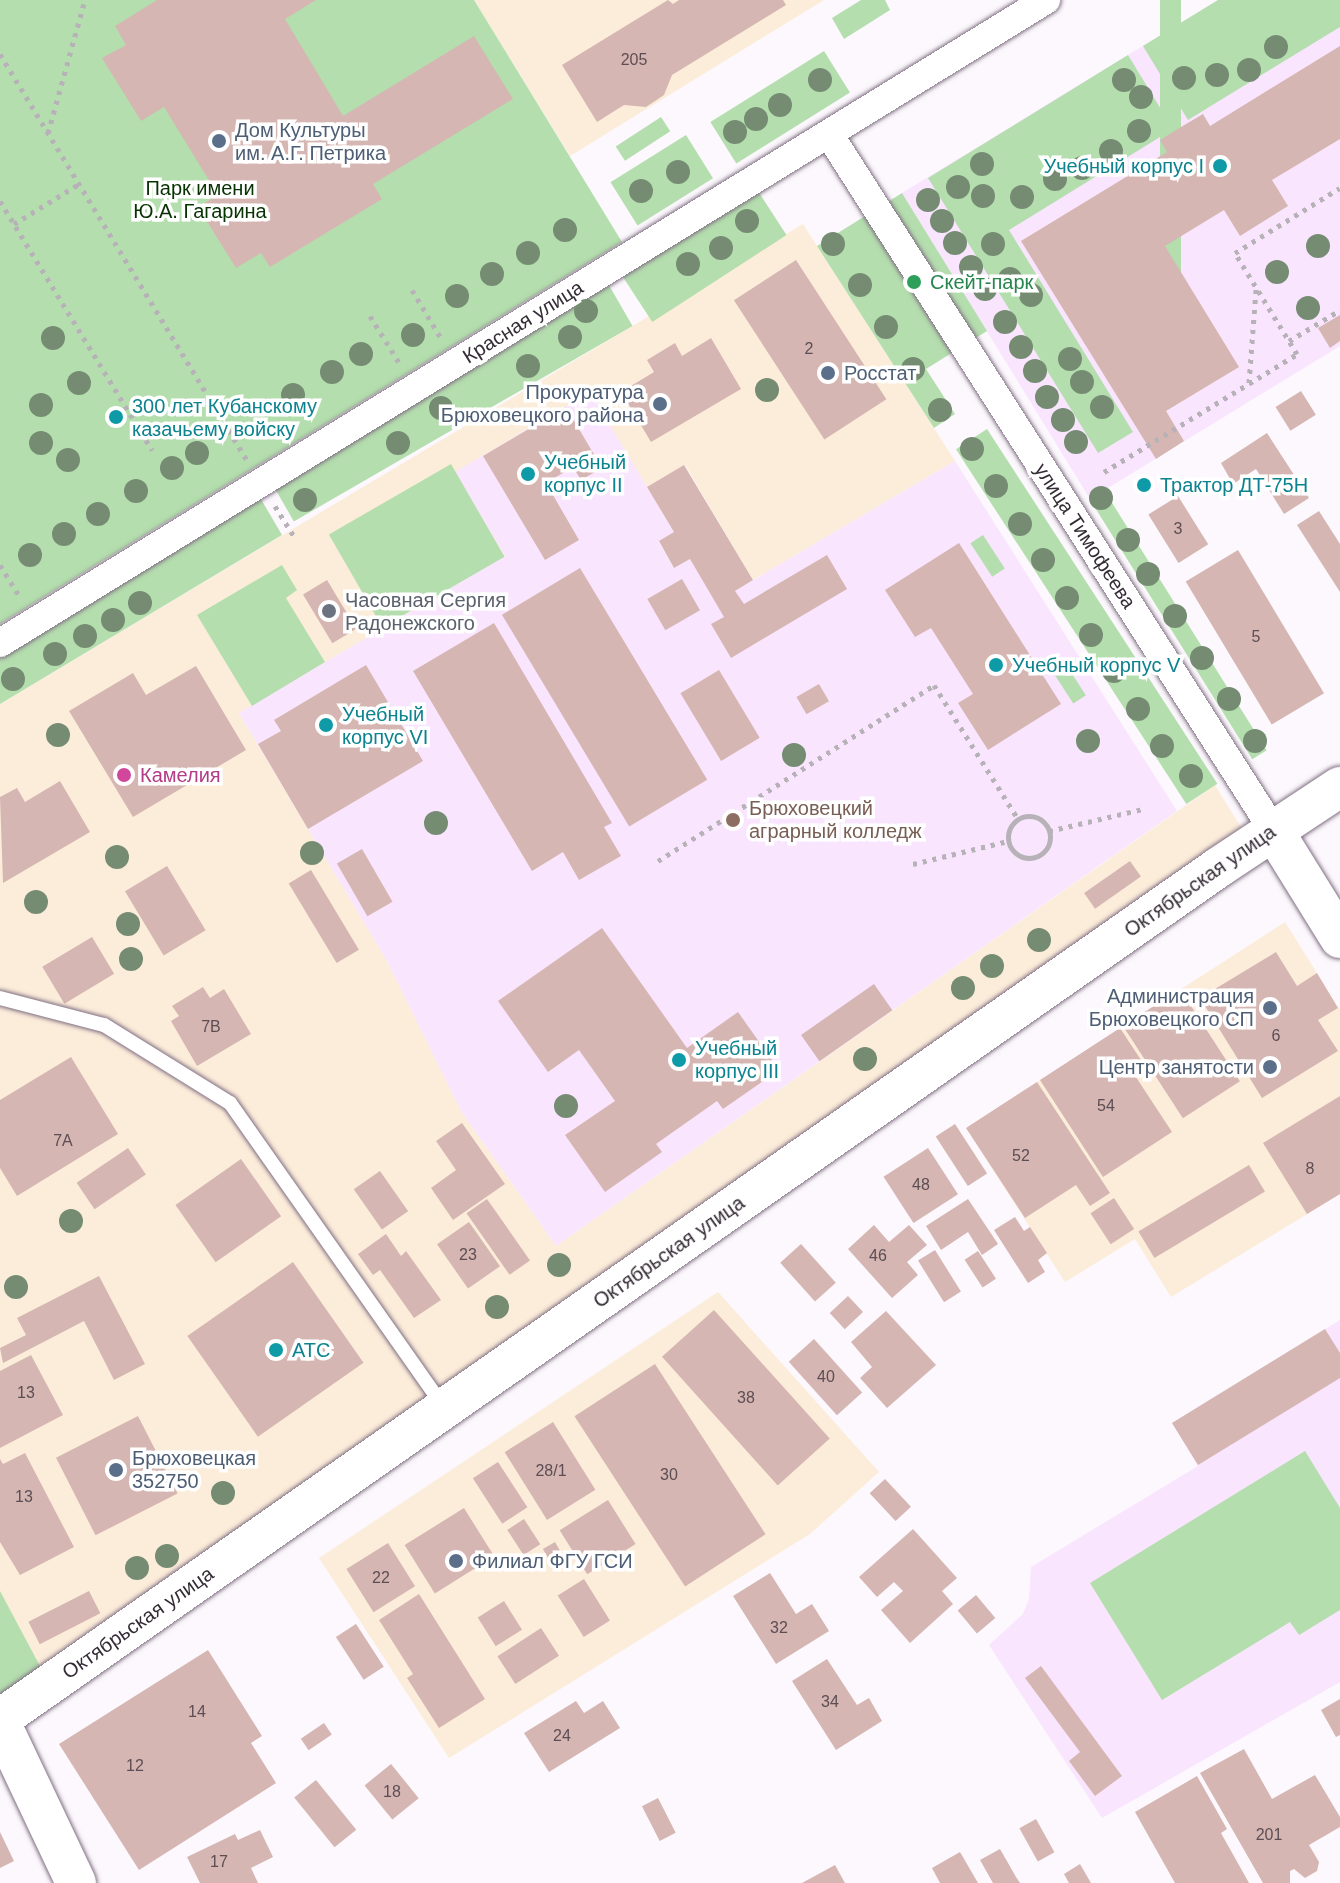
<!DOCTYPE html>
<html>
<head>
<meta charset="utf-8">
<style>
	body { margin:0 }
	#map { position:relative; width:1340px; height:1883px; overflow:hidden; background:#fcf8fd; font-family:Helvetica,sans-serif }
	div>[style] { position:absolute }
	.commercial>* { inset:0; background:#fcedda }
	.built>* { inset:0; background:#f9e5fd }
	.green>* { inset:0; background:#b4deae; transform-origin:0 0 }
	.building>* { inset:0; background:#d5b6b2; transform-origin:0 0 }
	.path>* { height:5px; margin-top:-2.5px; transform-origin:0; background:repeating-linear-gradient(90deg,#b7b1b8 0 4px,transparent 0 10px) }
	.path>.ring { margin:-2.5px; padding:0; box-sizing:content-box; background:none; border:5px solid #b7b1b8; border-radius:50% }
	.roads { filter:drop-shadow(0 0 2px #806f83) drop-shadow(0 0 2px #806f83) }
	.lane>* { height:14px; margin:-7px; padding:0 7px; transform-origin:7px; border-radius:7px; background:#fff }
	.street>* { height:28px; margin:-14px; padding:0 14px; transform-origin:14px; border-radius:14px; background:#fff }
	.secondary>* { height:40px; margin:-20px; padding:0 20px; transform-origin:20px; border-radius:20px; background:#fff }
	.trees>* { width:24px; height:24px; margin:-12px; border-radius:50%; background:#758c73 }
	.dots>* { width:22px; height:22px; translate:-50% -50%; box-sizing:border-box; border:4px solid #fff; border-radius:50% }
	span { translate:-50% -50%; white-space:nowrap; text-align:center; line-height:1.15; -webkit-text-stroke:7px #fff; paint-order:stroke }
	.number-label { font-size:16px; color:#5c4e54 }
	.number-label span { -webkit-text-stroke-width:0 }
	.service-label { font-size:20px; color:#4e5e75 }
	.left { translate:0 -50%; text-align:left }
	.right { translate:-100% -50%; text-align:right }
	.culture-label { font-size:20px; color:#0d838f }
	.park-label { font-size:20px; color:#073302 }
	.leisure-label { font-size:20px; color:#27864d }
	.street-label { font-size:20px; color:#342c35 }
	.worship-label { font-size:20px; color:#5b616d }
	.hotel-label { font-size:20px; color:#b23c85 }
	.education-label { font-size:20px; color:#785e54 }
</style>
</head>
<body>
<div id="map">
	<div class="commercial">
		<div style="clip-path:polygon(474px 0,824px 0,570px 156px)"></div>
		<div style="clip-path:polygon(803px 224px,955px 461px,753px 580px,685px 465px,647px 487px,590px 393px,456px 472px,505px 556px,239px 713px,387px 961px,461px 1111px,556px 1246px,1215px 785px,1242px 829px,0 1697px,0 704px)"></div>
		<div style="clip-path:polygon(1285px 922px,1340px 1010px,1340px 1194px,1171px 1297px,1135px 1239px,1065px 1282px,966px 1128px)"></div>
		<div style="clip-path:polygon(718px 1292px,879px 1472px,810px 1534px,449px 1758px,319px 1558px)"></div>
	</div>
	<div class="built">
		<div style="clip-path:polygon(1218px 0,1340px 0,1340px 346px,1090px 499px,902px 193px)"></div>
		<div style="clip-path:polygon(590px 392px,674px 532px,659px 542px,674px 568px,690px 559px,716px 602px,955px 461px,1177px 811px,556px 1246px,461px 1111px,387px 961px,239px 713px,505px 556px,455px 472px)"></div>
		<div style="clip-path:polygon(1340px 1320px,1340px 1682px,1102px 1818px,989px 1645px,1023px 1614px,1029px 1599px,1031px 1567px,1198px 1466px,1172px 1423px)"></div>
	</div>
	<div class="green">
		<div style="clip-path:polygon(0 0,474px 0,622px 242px,0 624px)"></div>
		<div style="clip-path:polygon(861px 0,885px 0,890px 10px,844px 39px,832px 18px)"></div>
		<div style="left:1160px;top:0;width:21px;height:291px"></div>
		<div style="clip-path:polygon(1218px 0,1340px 0,1340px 27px,1188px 120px,1143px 46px)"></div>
		<div style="left:824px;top:51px;width:49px;height:134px;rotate:58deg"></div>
		<div style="clip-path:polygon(1128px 55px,1173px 129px,1009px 230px,1133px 432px,1098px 453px,928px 178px)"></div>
		<div style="left:661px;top:117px;width:17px;height:54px;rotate:57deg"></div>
		<div style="left:686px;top:135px;width:51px;height:89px;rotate:58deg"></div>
		<div style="left:756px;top:188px;width:56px;height:160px;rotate:57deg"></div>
		<div style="clip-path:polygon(902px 193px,987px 331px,926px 369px,955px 414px,934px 428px,817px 246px)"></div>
		<div style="left:606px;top:280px;width:53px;height:391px;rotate:60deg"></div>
		<div style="left:987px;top:429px;width:423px;height:37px;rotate:57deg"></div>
		<div style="left:451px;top:464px;width:107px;height:141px;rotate:60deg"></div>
		<div style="left:1104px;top:490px;width:307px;height:17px;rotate:58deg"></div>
		<div style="clip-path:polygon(258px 494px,282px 535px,0 704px,0 653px)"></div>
		<div style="left:983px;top:535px;width:40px;height:15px;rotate:57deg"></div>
		<div style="clip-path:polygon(282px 565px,297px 590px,286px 598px,325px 662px,252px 706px,197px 615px)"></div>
		<div style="left:1063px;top:660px;width:42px;height:15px;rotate:57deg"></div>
		<div style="clip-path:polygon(1305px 1451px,1340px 1508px,1340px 1610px,1299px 1635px,1290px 1622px,1162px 1700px,1090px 1583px)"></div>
		<div style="clip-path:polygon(0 1591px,41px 1668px,0 1697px)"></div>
	</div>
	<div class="building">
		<div style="clip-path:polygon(157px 0,316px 0,285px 19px,343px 116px,474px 36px,513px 99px,373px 184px,382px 199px,270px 267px,261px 253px,236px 268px,198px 207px,218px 195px,164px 107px,141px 121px,102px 58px,126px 45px,115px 26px)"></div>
		<div style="clip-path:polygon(668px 0,673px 4px,679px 0,783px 0,786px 5px,672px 75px,664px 95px,646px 107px,624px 105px,597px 122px,562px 65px)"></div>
		<div style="clip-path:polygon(1340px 46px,1340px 139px,1272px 180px,1288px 206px,1240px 236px,1224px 210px,1165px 246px,1239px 367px,1166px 411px,1184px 441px,1156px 459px,1021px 241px,1167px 152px,1160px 140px,1181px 127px,1203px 114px,1210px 126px)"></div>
		<div style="left:796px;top:260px;width:166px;height:74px;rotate:57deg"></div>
		<div style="clip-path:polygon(1340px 315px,1340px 341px,1330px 348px,1318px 328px)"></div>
		<div style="clip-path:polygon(711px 338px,741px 389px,651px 442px,621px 392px,654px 372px,647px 360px,675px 343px,682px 356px)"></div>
		<div style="left:1301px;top:391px;width:28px;height:30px;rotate:58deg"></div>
		<div style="clip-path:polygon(566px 407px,602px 468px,581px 480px,573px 467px,546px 483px,579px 540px,545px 560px,483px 456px)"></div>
		<div style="clip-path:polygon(1267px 433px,1309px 498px,1284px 514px,1256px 469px,1233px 484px,1221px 463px)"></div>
		<div style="clip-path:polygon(684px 465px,753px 580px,735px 591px,744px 604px,827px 555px,847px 589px,731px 658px,711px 624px,724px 617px,690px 559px,674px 568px,659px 541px,674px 532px,647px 487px)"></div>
		<div style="left:1178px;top:496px;width:57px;height:35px;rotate:58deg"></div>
		<div style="clip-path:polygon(1319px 511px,1340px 544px,1340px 592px,1297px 525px)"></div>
		<div style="clip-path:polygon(959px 543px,1061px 704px,988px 750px,958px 703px,973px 694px,931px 628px,915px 637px,885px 590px)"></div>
		<div style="left:1238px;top:550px;width:167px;height:61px;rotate:59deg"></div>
		<div style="left:580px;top:568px;width:247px;height:91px;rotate:59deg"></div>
		<div style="left:682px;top:579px;width:36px;height:40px;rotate:60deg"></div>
		<div style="left:327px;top:580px;width:57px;height:28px;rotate:59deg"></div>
		<div style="clip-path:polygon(494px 623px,612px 823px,604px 827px,621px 856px,579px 880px,563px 852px,532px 871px,413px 671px)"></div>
		<div style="clip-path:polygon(366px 665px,423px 761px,308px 829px,258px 744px,281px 731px,274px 720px)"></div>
		<div style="clip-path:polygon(196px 666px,246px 750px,133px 817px,69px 711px,133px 673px,146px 695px)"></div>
		<div style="left:719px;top:670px;width:79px;height:45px;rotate:59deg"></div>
		<div style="left:819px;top:684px;width:20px;height:26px;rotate:60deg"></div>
		<div style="clip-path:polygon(60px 781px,90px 832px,3px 883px,0 797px,17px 788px,25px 802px)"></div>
		<div style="left:362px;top:849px;width:61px;height:29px;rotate:60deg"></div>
		<div style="left:1130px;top:861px;width:19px;height:56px;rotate:55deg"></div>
		<div style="left:167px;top:866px;width:75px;height:49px;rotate:59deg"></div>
		<div style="left:311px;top:870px;width:93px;height:26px;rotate:59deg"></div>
		<div style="clip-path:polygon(602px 928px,687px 1048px,738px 1012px,779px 1070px,723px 1109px,717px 1101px,656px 1144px,662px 1152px,605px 1192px,565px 1135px,615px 1101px,579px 1050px,548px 1072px,498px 1001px)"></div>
		<div style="left:92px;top:937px;width:43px;height:58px;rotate:59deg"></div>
		<div style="clip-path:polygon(1276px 952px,1297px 986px,1317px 973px,1338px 1008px,1318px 1020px,1338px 1051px,1262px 1098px,1200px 998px)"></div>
		<div style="left:874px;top:984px;width:32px;height:89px;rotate:55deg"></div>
		<div style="clip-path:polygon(203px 987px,210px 998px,224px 989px,251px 1034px,197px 1066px,171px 1021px,179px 1016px,172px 1006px)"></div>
		<div style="left:1180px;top:989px;width:110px;height:68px;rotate:57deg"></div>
		<div style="clip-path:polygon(1120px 1028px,1143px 1063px,1132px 1071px,1172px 1132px,1103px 1177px,1040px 1080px)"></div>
		<div style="clip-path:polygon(71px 1057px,118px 1134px,17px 1196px,0 1168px,0 1100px)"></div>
		<div style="clip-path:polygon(1037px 1082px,1110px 1193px,1090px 1206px,1076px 1185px,1025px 1218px,966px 1128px)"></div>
		<div style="clip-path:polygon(1340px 1096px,1340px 1194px,1307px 1214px,1263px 1143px)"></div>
		<div style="clip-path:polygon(462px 1123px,505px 1184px,453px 1220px,431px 1188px,456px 1170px,436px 1141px)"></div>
		<div style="left:955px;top:1124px;width:59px;height:23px;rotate:57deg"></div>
		<div style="left:128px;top:1148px;width:32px;height:62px;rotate:56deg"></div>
		<div style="left:928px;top:1148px;width:55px;height:53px;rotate:57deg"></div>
		<div style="left:241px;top:1159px;width:70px;height:80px;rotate:55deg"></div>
		<div style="left:1249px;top:1165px;width:31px;height:129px;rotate:59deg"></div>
		<div style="left:380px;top:1171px;width:49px;height:32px;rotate:55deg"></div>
		<div style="left:1114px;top:1198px;width:37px;height:28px;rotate:57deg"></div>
		<div style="left:487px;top:1199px;width:75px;height:25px;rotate:55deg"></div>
		<div style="clip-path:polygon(968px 1199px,998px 1244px,982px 1255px,968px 1232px,941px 1250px,926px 1226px)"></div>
		<div style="clip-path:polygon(1015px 1217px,1024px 1231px,1030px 1227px,1047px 1253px,1038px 1260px,1045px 1272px,1028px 1283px,994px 1230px)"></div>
		<div style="left:469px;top:1222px;width:54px;height:39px;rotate:55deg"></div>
		<div style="clip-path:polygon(874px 1225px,889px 1242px,909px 1225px,927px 1245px,907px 1262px,918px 1275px,892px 1298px,848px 1249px)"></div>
		<div style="clip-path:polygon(386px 1234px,401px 1256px,406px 1251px,441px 1300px,414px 1318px,380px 1270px,373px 1275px,358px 1254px)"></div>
		<div style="left:801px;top:1244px;width:52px;height:28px;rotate:48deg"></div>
		<div style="left:935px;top:1250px;width:49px;height:20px;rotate:58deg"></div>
		<div style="left:978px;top:1251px;width:33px;height:16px;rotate:57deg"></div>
		<div style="left:293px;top:1262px;width:123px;height:129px;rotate:55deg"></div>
		<div style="clip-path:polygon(99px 1276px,145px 1364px,114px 1380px,84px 1321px,3px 1363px,0 1348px,26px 1335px,17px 1318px)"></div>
		<div style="left:848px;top:1296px;width:22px;height:25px;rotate:47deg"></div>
		<div style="left:714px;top:1310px;width:173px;height:70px;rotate:48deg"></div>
		<div style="clip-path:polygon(886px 1311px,936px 1365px,887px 1408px,860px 1378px,872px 1367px,851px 1342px)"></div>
		<div style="clip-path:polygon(1325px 1329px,1340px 1353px,1340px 1378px,1198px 1465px,1172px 1423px)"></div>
		<div style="left:814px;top:1339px;width:72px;height:34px;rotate:48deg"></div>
		<div style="clip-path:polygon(31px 1355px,63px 1415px,0 1448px,0 1371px)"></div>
		<div style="left:655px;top:1364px;width:203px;height:96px;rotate:57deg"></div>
		<div style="left:138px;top:1416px;width:87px;height:92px;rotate:63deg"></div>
		<div style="left:553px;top:1422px;width:80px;height:57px;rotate:58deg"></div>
		<div style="clip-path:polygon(25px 1453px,74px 1547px,20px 1575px,0 1542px,0 1459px,3px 1464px)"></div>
		<div style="left:498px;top:1462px;width:54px;height:30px;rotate:57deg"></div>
		<div style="left:885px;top:1479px;width:38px;height:21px;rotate:47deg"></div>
		<div style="left:608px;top:1500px;width:52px;height:57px;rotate:58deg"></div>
		<div style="left:464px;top:1508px;width:57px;height:70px;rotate:58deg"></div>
		<div style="left:524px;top:1519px;width:30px;height:20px;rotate:57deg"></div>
		<div style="clip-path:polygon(913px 1529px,957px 1578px,942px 1591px,953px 1604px,910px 1643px,881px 1610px,903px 1591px,894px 1582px,877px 1597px,859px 1577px)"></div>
		<div style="left:555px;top:1542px;width:22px;height:14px;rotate:60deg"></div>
		<div style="left:388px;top:1543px;width:51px;height:49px;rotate:58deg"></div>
		<div style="clip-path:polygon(770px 1573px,796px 1614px,812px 1604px,829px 1631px,776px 1664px,733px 1596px)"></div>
		<div style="left:584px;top:1579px;width:49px;height:31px;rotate:58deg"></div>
		<div style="left:89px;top:1591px;width:25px;height:68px;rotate:63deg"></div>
		<div style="clip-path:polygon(419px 1594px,485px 1699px,439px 1728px,407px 1678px,413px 1674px,379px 1620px)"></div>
		<div style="left:976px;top:1595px;width:30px;height:24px;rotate:50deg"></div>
		<div style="left:504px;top:1601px;width:34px;height:31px;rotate:58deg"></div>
		<div style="left:356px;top:1624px;width:51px;height:24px;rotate:57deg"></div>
		<div style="left:541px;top:1628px;width:33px;height:52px;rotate:57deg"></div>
		<div style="clip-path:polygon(208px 1650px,262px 1736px,251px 1743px,276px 1783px,139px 1870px,59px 1744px)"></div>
		<div style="clip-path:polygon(827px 1659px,857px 1705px,869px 1698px,882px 1721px,836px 1750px,792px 1681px)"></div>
		<div style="clip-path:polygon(1041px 1666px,1122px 1776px,1095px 1796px,1069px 1761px,1080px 1752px,1025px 1678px)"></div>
		<div style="clip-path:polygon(1340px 1699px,1340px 1735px,1336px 1737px,1321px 1710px)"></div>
		<div style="clip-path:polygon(576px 1701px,584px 1713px,603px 1701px,620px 1728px,549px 1772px,524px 1733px)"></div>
		<div style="left:324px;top:1723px;width:14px;height:28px;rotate:56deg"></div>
		<div style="clip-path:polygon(1244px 1749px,1272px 1799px,1315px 1775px,1340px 1817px,1340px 1827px,1309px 1845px,1319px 1862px,1317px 1871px,1305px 1878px,1294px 1869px,1290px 1871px,1290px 1883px,1263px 1883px,1200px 1773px)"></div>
		<div style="left:391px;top:1764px;width:44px;height:34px;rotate:51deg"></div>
		<div style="clip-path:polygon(1197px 1776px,1227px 1829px,1221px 1833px,1249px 1883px,1175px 1883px,1135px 1812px)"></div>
		<div style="left:316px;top:1780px;width:64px;height:28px;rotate:51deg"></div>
		<div style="left:658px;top:1798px;width:39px;height:18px;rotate:63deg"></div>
		<div style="left:1036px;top:1819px;width:38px;height:19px;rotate:61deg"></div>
		<div style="clip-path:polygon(260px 1830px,273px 1857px,251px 1868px,258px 1883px,200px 1883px,187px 1857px,235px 1834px,238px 1840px)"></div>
		<div style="clip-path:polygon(0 1832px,14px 1861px,0 1868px)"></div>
		<div style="clip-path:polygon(1000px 1849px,1016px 1877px,1020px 1883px,993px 1883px,980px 1860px)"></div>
		<div style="clip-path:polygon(960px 1852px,978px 1883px,940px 1883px,932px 1868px)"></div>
		<div style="clip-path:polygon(1080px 1864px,1091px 1883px,1069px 1883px,1064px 1874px)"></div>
		<div style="clip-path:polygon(835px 1865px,845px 1883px,802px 1883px)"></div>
	</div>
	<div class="path">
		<div style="left:0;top:54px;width:475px;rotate:58.7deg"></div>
		<div style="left:48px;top:133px;width:138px;rotate:-74.5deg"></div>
		<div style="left:0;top:201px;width:292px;rotate:58.6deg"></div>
		<div style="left:14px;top:224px;width:76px;rotate:-31.6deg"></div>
		<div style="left:412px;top:290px;width:56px;rotate:58.9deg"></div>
		<div style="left:370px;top:316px;width:57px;rotate:58deg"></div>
		<div style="left:1289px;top:341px;width:60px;rotate:-31.3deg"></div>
		<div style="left:1249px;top:383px;width:94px;rotate:-85.7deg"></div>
		<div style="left:1104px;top:472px;width:226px;rotate:-31.4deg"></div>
		<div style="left:1297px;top:354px;width:119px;rotate:-121.5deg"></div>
		<div style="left:1235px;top:253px;width:123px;rotate:-31.8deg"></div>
		<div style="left:275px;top:506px;width:36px;rotate:58deg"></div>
		<div style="left:0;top:565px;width:38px;rotate:58deg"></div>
		<div class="ring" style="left:1008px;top:816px;width:37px;height:37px"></div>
		<div style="left:1049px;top:831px;width:97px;rotate:-13.2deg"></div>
		<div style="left:658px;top:861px;width:327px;rotate:-32.5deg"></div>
		<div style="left:934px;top:685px;width:158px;rotate:57.9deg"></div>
		<div style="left:913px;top:864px;width:98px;rotate:-13.6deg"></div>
	</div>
	<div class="roads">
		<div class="lane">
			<div style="left:0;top:998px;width:107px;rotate:14.6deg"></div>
			<div style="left:104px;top:1025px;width:148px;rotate:31.8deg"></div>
			<div style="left:230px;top:1103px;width:372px;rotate:54.9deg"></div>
		</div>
		<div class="street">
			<div style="left:829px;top:134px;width:826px;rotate:57.46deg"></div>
			<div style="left:0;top:643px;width:1228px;rotate:-31.58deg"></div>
		</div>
		<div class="secondary">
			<div style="left:1273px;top:830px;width:127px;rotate:58.2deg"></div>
			<div style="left:0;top:1719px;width:1487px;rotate:-34.95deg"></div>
			<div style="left:1219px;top:867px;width:145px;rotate:-33.5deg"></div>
			<div style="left:0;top:1722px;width:178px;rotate:64.7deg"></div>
		</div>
	</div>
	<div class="trees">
		<div style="left:1276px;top:47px"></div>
		<div style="left:1249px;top:70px"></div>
		<div style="left:1217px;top:75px"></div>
		<div style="left:1184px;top:78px"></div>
		<div style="left:820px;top:80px"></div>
		<div style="left:1124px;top:80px"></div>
		<div style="left:1141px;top:97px"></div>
		<div style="left:780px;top:105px"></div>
		<div style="left:756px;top:119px"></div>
		<div style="left:1139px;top:131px"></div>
		<div style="left:735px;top:132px"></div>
		<div style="left:1111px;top:151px"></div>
		<div style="left:982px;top:164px"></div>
		<div style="left:1082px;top:168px"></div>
		<div style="left:678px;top:172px"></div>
		<div style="left:1055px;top:179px"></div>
		<div style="left:958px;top:187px"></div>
		<div style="left:641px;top:191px"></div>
		<div style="left:983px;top:196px"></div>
		<div style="left:1022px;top:197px"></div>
		<div style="left:928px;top:200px"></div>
		<div style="left:747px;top:221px"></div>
		<div style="left:942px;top:221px"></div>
		<div style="left:565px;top:230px"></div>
		<div style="left:955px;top:243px"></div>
		<div style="left:833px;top:244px"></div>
		<div style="left:993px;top:244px"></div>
		<div style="left:1318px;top:246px"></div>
		<div style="left:721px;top:248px"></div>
		<div style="left:528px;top:253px"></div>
		<div style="left:688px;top:264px"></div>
		<div style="left:971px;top:267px"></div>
		<div style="left:1277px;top:272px"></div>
		<div style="left:492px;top:274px"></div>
		<div style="left:1010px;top:279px"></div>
		<div style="left:860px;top:285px"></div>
		<div style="left:985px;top:289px"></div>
		<div style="left:1031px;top:295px"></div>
		<div style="left:457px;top:296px"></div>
		<div style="left:1308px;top:308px"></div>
		<div style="left:586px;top:311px"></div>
		<div style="left:1005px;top:322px"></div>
		<div style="left:886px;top:327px"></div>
		<div style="left:413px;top:335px"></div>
		<div style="left:570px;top:337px"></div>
		<div style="left:53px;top:338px"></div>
		<div style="left:1021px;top:347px"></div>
		<div style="left:361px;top:354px"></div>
		<div style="left:1070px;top:359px"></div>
		<div style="left:528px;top:366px"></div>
		<div style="left:913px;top:369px"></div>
		<div style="left:1035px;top:371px"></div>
		<div style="left:332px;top:372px"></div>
		<div style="left:1082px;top:382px"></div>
		<div style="left:79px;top:383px"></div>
		<div style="left:767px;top:390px"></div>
		<div style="left:293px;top:395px"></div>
		<div style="left:1047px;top:397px"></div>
		<div style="left:41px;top:405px"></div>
		<div style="left:1102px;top:407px"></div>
		<div style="left:441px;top:408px"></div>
		<div style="left:940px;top:410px"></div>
		<div style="left:1063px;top:420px"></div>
		<div style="left:1076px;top:442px"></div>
		<div style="left:41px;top:443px"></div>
		<div style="left:398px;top:443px"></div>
		<div style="left:972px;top:449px"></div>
		<div style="left:197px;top:453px"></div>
		<div style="left:68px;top:460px"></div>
		<div style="left:172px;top:468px"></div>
		<div style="left:996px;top:486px"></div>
		<div style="left:136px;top:491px"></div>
		<div style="left:1101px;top:498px"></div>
		<div style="left:305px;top:500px"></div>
		<div style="left:98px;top:514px"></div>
		<div style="left:1020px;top:524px"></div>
		<div style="left:64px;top:534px"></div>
		<div style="left:1128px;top:540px"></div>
		<div style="left:30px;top:555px"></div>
		<div style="left:1043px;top:560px"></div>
		<div style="left:1148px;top:574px"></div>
		<div style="left:1067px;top:598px"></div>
		<div style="left:140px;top:603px"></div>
		<div style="left:1175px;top:616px"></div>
		<div style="left:113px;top:620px"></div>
		<div style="left:1091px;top:635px"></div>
		<div style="left:85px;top:636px"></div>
		<div style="left:55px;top:654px"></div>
		<div style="left:1202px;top:658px"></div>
		<div style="left:1114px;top:671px"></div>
		<div style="left:13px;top:679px"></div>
		<div style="left:1229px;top:699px"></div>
		<div style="left:1138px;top:709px"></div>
		<div style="left:58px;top:735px"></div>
		<div style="left:1088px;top:741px"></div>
		<div style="left:1255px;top:741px"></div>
		<div style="left:1162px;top:746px"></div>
		<div style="left:794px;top:755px"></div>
		<div style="left:1191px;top:776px"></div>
		<div style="left:436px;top:823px"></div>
		<div style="left:312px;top:853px"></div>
		<div style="left:117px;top:857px"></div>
		<div style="left:36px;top:902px"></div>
		<div style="left:128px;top:924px"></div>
		<div style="left:1039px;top:940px"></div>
		<div style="left:131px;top:959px"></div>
		<div style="left:992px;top:966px"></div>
		<div style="left:963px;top:988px"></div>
		<div style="left:865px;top:1059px"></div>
		<div style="left:566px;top:1106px"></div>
		<div style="left:71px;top:1221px"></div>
		<div style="left:559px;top:1265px"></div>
		<div style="left:16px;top:1287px"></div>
		<div style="left:497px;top:1307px"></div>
		<div style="left:223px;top:1493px"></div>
		<div style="left:167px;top:1556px"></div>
		<div style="left:137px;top:1568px"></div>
	</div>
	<div class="dots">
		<div style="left:219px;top:141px;background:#5c6f8a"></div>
		<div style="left:1220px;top:166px;background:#0f9aa8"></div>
		<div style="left:914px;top:282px;background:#2e9e5b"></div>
		<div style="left:828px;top:373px;background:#5c6f8a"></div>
		<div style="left:660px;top:404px;background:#5c6f8a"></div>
		<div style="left:116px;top:417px;background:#0f9aa8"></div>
		<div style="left:528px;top:474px;background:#0f9aa8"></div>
		<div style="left:1144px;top:485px;background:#0f9aa8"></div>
		<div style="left:329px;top:611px;background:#6b7280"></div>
		<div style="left:996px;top:665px;background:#0f9aa8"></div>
		<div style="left:326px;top:725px;background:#0f9aa8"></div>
		<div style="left:124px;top:775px;background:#d1479c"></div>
		<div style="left:733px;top:820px;background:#8d6e63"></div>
		<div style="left:1270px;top:1008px;background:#5c6f8a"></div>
		<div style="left:679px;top:1060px;background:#0f9aa8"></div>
		<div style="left:1270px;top:1067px;background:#5c6f8a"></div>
		<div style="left:276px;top:1350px;background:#0f9aa8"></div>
		<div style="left:116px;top:1470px;background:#5c6f8a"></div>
		<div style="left:456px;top:1561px;background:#5c6f8a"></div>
	</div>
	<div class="number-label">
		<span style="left:634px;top:60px">205</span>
		<span style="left:809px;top:349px">2</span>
		<span style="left:1178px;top:529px">3</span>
		<span style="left:1256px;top:637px">5</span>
		<span style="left:211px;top:1027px">7В</span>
		<span style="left:1276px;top:1036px">6</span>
		<span style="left:1106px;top:1106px">54</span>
		<span style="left:63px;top:1141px">7А</span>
		<span style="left:1021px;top:1156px">52</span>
		<span style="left:1310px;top:1169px">8</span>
		<span style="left:921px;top:1185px">48</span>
		<span style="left:468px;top:1255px">23</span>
		<span style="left:878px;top:1256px">46</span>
		<span style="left:826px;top:1377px">40</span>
		<span style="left:26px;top:1393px">13</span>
		<span style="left:746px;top:1398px">38</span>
		<span style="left:551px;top:1471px">28/1</span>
		<span style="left:669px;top:1475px">30</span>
		<span style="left:24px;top:1497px">13</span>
		<span style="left:381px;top:1578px">22</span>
		<span style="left:779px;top:1628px">32</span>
		<span style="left:830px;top:1702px">34</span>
		<span style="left:197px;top:1712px">14</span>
		<span style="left:562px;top:1736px">24</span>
		<span style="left:135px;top:1766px">12</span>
		<span style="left:392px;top:1792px">18</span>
		<span style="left:1269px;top:1835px">201</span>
		<span style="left:219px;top:1862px">17</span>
	</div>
	<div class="service-label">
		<span class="left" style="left:235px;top:142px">Дом Культуры<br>им. А.Г. Петрика</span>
		<span class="left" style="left:844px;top:373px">Росстат</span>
		<span class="right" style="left:644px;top:404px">Прокуратура<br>Брюховецкого района</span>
		<span class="right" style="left:1254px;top:1008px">Администрация<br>Брюховецкого СП</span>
		<span class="right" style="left:1254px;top:1067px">Центр занятости</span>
		<span class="left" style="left:132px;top:1470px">Брюховецкая<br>352750</span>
		<span class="left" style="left:472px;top:1561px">Филиал ФГУ ГСИ</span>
	</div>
	<div class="culture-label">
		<span class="right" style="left:1204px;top:166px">Учебный корпус I</span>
		<span class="left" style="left:132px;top:418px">300 лет Кубанскому<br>казачьему войску</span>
		<span class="left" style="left:544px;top:474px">Учебный<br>корпус II</span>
		<span class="left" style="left:1160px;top:485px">Трактор ДТ-75Н</span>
		<span class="left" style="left:1012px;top:665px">Учебный корпус V</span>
		<span class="left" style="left:342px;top:726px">Учебный<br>корпус VI</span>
		<span class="left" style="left:695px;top:1060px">Учебный<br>корпус III</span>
		<span class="left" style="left:292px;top:1350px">АТС</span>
	</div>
	<div class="park-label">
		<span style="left:200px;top:200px">Парк имени<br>Ю.А. Гагарина</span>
	</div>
	<div class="leisure-label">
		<span class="left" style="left:930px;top:282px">Скейт-парк</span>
	</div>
	<div class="street-label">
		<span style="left:523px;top:322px;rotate:-32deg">Красная улица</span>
		<span style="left:1085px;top:536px;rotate:57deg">улица Тимофеева</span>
		<span style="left:1200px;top:881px;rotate:-35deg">Октябрьская улица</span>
		<span style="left:669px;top:1252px;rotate:-35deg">Октябрьская улица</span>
		<span style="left:138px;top:1623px;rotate:-35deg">Октябрьская улица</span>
	</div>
	<div class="worship-label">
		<span class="left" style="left:345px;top:612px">Часовная Сергия<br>Радонежского</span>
	</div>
	<div class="hotel-label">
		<span class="left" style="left:140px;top:775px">Камелия</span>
	</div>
	<div class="education-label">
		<span class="left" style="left:749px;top:820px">Брюховецкий<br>аграрный колледж</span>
	</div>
</div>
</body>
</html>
